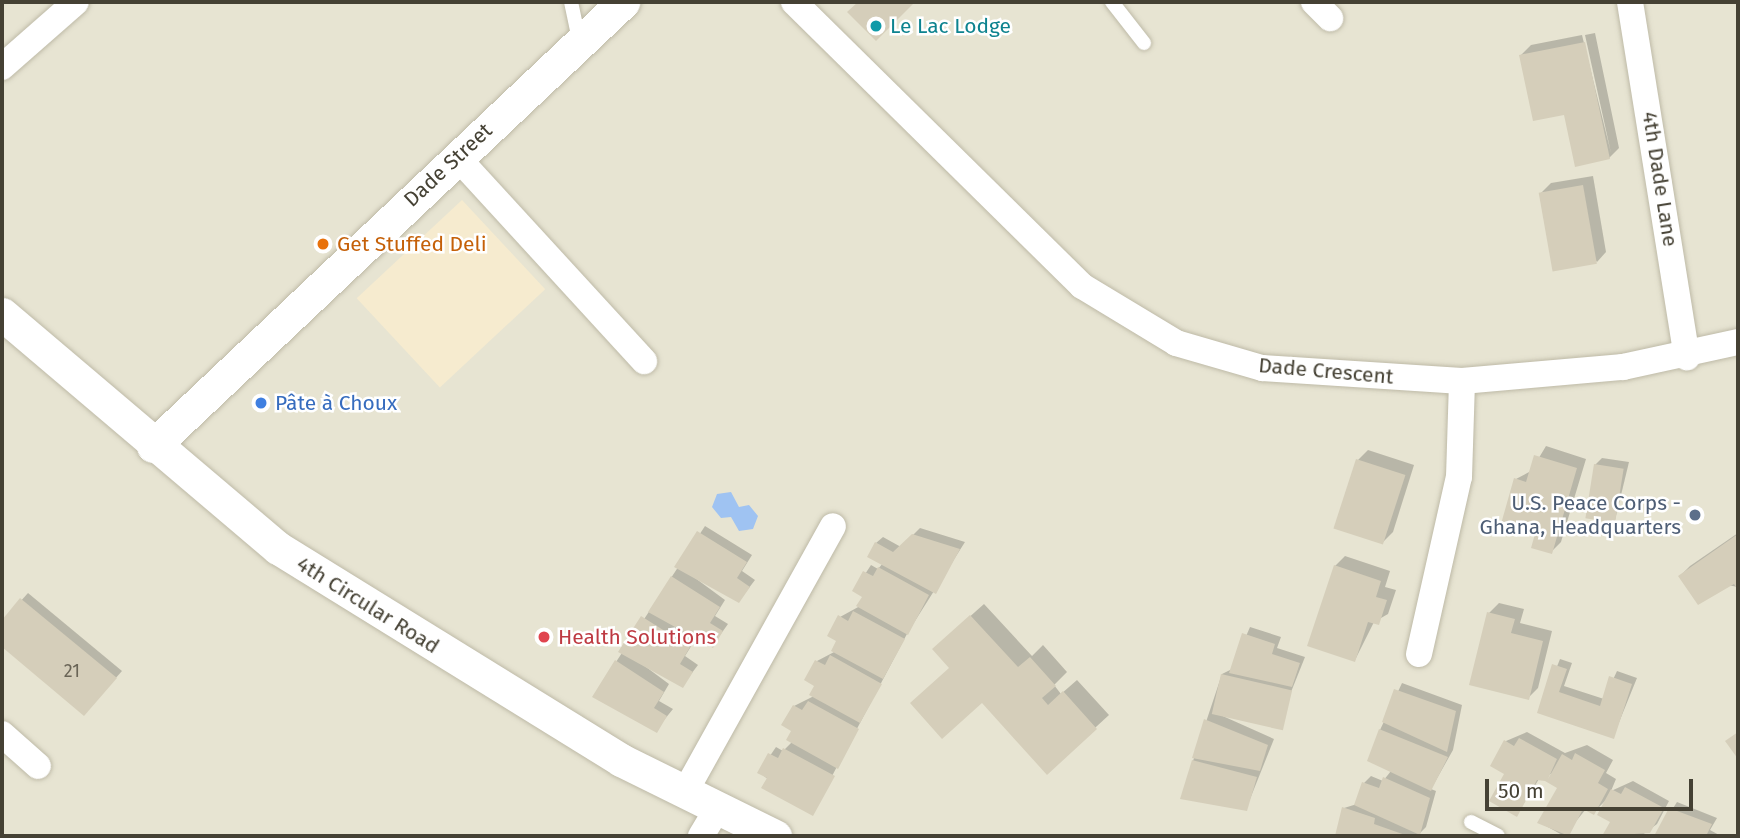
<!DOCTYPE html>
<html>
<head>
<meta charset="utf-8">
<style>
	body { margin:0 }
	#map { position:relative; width:1740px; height:838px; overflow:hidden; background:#f3f1e5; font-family:"Fira Sans",sans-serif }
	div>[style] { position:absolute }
	.residential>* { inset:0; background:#e7e4d2; transform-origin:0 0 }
	.commercial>* { inset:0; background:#f6ebcf; transform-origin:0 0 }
	.water>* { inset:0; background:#9fc3f2 }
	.shadow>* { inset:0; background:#0003 }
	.building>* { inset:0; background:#d5ceba; transform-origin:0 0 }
	.roads { filter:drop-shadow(0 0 2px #bebaa7) drop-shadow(0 0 2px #bebaa7) }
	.service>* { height:14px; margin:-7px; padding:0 7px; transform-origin:7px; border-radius:7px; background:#fff }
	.minor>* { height:26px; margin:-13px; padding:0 13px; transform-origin:13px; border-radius:13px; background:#fff }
	.tertiary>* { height:33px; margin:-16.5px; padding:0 16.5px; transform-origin:16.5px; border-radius:16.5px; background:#fff }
	.dots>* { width:19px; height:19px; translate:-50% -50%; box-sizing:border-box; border:4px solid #fff; border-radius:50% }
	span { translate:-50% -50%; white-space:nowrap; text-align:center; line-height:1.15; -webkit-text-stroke:5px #fff; paint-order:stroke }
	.number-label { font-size:18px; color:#696456 }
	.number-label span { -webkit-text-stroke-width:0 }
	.culture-label { font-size:21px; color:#0d838f }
	.left { translate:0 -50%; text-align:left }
	.street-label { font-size:21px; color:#454134 }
	.food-label { font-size:21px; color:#c56008 }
	.shop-label { font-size:21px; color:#366cbe }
	.service-label { font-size:21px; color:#4e5e75 }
	.right { translate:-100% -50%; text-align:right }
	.health-label { font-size:21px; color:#be3a42 }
	.frame { position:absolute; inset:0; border:4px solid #454134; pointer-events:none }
	.scale { position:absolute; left:1485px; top:779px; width:208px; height:32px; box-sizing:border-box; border:4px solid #454134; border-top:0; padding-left:9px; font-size:21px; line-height:24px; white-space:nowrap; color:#454134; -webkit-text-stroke:5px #fff; paint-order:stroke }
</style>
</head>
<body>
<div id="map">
	<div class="residential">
		<div style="left:2px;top:2px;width:1736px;height:834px"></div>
	</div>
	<div class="commercial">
		<div style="left:462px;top:200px;width:122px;height:144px;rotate:47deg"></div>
	</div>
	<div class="water">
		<div style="clip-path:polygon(731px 492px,739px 507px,749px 505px,758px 516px,753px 529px,739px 531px,731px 517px,721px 518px,712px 507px,717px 494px)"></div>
	</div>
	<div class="shadow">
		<div style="clip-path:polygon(1595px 33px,1619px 148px,1609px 158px,1521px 55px,1531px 45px,1582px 35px,1611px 153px,1585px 35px)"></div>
		<div style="clip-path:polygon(1593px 176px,1606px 252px,1597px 262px,1541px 193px,1551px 183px)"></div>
		<div style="clip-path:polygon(1546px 446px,1586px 459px,1561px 542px,1551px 552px,1516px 479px,1531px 471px)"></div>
		<div style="clip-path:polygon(1368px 450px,1414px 465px,1393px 532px,1383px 542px,1358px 460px)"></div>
		<div style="clip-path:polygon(1602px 458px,1629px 462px,1615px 520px,1595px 465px)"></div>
		<div style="clip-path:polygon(705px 526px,752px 555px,742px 571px,755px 580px,739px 601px,691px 575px,725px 600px,715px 616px,728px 624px,713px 645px,686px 631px,695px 640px,685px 656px,698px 665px,682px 686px,642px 664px,669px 684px,659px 701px,673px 709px,656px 730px,616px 662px)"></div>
		<div style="clip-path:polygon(920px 528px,965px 542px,908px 632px,812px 814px,759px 772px,776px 747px,783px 751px,792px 742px,794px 706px,814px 696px,817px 661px,836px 651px,840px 617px,860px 606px,864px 596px,854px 591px,871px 565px,878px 569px,883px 563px,876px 543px,883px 537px,901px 547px)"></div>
		<div style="clip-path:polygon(1738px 533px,1738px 587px,1680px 576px,1690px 566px)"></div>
		<div style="clip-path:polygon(1345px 556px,1390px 571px,1385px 587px,1396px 590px,1388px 614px,1374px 622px,1355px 660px,1335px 566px)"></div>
		<div style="clip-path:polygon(28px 593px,122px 671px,84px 714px,2px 645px,2px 622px)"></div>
		<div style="clip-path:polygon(1499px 603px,1524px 609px,1520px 623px,1552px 631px,1538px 688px,1528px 698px,1489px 613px)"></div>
		<div style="clip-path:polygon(984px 604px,1032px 656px,1043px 645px,1067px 672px,1054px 685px,1061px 694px,1077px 680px,1109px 715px,1047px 772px,951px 667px,948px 636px)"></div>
		<div style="clip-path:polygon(1250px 627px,1281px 637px,1277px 648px,1305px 657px,1277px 727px,1216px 713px,1274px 739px,1246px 809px,1193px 761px,1222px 674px,1232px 669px)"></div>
		<div style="clip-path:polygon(1560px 659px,1572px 663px,1564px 686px,1604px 699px,1617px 671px,1637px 678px,1613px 737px,1539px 712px)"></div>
		<div style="clip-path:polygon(1402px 683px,1462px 705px,1453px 750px,1431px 789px,1436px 791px,1426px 827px,1417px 836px,1337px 836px,1344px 808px,1357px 804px,1364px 783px,1371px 776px,1383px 781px,1391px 771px,1380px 730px)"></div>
		<div style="clip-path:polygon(1527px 732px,1565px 753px,1587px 745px,1613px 760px,1606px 773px,1616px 779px,1611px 791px,1633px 781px,1669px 801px,1657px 824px,1641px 836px,1604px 836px,1613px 821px,1605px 801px,1593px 813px,1586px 809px,1564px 836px,1539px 822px,1559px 787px,1551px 774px,1539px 779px,1517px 814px,1506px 741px)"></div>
		<div style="clip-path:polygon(1677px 802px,1717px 818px,1710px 830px,1721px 836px,1656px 835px)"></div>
	</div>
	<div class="building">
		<div style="clip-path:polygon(858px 2px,915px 2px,876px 41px,847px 12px)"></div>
		<div style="clip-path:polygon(1585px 42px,1610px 159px,1575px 167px,1564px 115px,1533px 121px,1519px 55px)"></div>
		<div style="left:1583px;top:185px;width:80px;height:45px;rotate:80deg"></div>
		<div style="clip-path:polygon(1534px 455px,1577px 468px,1552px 554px,1531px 548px,1535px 534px,1501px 524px,1514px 478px,1526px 482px)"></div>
		<div style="left:1356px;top:459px;width:52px;height:73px;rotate:18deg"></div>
		<div style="left:1594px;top:464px;width:30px;height:55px;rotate:9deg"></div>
		<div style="clip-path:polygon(697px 531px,747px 562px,737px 578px,750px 587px,739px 603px,674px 567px)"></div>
		<div style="clip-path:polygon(912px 534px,960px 549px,936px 594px,867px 557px,875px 542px,893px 552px)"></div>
		<div style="clip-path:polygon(1738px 534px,1738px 590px,1734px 584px,1698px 605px,1678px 576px)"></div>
		<div style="clip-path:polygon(1334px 565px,1381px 581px,1376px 597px,1387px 600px,1379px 625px,1368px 622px,1355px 662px,1307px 646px)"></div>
		<div style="clip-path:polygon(878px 567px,929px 595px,908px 635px,856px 606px,862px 597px,852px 591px,863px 571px,873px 576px)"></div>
		<div style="clip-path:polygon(671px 576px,720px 607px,710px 623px,723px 631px,713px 648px,648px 612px)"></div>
		<div style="clip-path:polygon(20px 598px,117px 678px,84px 716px,2px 647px,2px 620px)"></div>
		<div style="clip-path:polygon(853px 611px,905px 639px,883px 679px,831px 651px,836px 641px,827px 636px,838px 615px,848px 621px)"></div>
		<div style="clip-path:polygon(1487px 612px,1515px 619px,1511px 633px,1543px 641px,1529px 700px,1469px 685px)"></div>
		<div style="clip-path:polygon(970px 615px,1018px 667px,1030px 657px,1056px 686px,1042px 698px,1048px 705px,1063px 691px,1097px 729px,1047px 775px,982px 703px,942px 739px,910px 703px,949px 668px,932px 649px)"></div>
		<div style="clip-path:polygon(641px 616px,690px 647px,680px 664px,693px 672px,683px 688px,618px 652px)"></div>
		<div style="clip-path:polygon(1242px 633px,1275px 644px,1272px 654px,1300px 663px,1292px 687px,1229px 673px)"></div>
		<div style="clip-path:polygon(830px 655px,882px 684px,860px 723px,809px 695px,814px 686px,804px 680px,815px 660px,825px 665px)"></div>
		<div style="clip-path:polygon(615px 660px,664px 692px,654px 708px,667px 716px,657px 733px,592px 697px)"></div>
		<div style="clip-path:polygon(1552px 664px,1567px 669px,1559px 692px,1600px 706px,1609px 676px,1632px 684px,1614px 739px,1537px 713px)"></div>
		<div style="left:1221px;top:674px;width:73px;height:41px;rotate:13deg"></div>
		<div style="clip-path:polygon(1394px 689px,1456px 711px,1447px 752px,1382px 722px)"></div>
		<div style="clip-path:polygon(808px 701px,859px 729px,838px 769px,786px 740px,791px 731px,781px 725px,793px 705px,802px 710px)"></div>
		<div style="clip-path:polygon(1204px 719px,1268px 745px,1260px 771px,1192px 758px)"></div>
		<div style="clip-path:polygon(1379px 729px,1448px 757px,1431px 791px,1367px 761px)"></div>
		<div style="clip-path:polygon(1738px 732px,1738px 759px,1725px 741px)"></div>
		<div style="clip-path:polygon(1519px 738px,1557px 759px,1548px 779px,1562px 754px,1572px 760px,1575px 753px,1605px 770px,1598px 783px,1608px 789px,1594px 815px,1583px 809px,1569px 836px,1537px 823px,1557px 788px,1545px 781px,1537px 780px,1517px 817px,1489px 801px,1504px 774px,1490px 766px,1504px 740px,1514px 746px)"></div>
		<div style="clip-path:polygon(783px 748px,835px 776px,813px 816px,761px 788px,767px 778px,757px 773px,768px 753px,778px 758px)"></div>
		<div style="clip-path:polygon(1192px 760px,1257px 777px,1247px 811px,1180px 799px)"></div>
		<div style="clip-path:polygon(1383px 777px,1430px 798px,1420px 835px,1354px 805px,1362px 782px,1379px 788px)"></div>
		<div style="clip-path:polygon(1625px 787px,1664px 808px,1650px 833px,1602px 836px,1610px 822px,1597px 815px,1611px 789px,1621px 794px)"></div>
		<div style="clip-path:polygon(1342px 807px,1375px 818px,1374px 824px,1408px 836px,1335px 836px)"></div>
		<div style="clip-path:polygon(1669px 808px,1712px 824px,1706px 836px,1654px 836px)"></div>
	</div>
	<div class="roads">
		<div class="service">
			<div style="left:571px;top:2px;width:40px;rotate:78deg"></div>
			<div style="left:1112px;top:2px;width:52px;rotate:52deg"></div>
			<div style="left:1471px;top:822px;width:30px;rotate:27deg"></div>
		</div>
		<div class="minor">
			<div style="left:794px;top:2px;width:404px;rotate:44.6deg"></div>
			<div style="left:1082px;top:286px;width:110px;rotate:31.2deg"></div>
			<div style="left:1176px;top:343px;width:90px;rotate:16.2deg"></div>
			<div style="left:1262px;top:368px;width:200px;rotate:3.7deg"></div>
			<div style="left:1462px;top:381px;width:162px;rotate:-5deg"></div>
			<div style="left:1623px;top:367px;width:118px;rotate:-12.3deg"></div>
			<div style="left:1314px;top:2px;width:23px;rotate:45deg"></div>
			<div style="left:1630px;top:2px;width:360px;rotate:80.9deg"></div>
			<div style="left:2px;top:67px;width:98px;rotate:-41.3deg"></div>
			<div style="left:457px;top:157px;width:277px;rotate:47.5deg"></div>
			<div style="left:1419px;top:654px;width:181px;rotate:-77.3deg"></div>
			<div style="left:1459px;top:477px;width:96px;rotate:-88.2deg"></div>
			<div style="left:2px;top:734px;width:48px;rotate:41.6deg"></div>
			<div style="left:685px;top:792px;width:304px;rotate:-60.9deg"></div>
			<div style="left:701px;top:836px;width:33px;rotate:-59deg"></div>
		</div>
		<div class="tertiary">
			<div style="left:2px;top:314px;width:362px;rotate:40.3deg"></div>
			<div style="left:278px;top:548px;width:403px;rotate:31.7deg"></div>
			<div style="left:621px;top:760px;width:172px;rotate:26.3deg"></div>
			<div style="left:153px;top:446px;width:647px;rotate:-43.37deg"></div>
		</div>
	</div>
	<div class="dots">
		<div style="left:876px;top:26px;background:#0f9aa8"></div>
		<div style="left:323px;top:244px;background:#e8710a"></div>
		<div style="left:261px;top:403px;background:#3f7fe0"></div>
		<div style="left:1695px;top:515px;background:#5c6f8a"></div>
		<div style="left:544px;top:637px;background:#e0444e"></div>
	</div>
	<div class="number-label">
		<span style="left:72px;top:671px">21</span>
	</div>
	<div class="culture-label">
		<span class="left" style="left:890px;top:26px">Le Lac Lodge</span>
	</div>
	<div class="street-label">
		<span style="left:448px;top:165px;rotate:-43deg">Dade Street</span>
		<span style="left:1660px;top:179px;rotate:81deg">4th Dade Lane</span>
		<span style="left:1326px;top:371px;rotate:5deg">Dade Crescent</span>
		<span style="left:368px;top:605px;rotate:32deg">4th Circular Road</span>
	</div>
	<div class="food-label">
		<span class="left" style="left:337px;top:244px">Get Stuffed Deli</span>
	</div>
	<div class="shop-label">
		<span class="left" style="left:275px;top:403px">Pâte à Choux</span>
	</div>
	<div class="service-label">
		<span class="right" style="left:1681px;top:515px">U.S. Peace Corps -<br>Ghana, Headquarters</span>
	</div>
	<div class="health-label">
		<span class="left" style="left:558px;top:637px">Health Solutions</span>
	</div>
	<div class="frame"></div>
	<div class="scale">50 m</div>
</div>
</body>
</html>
